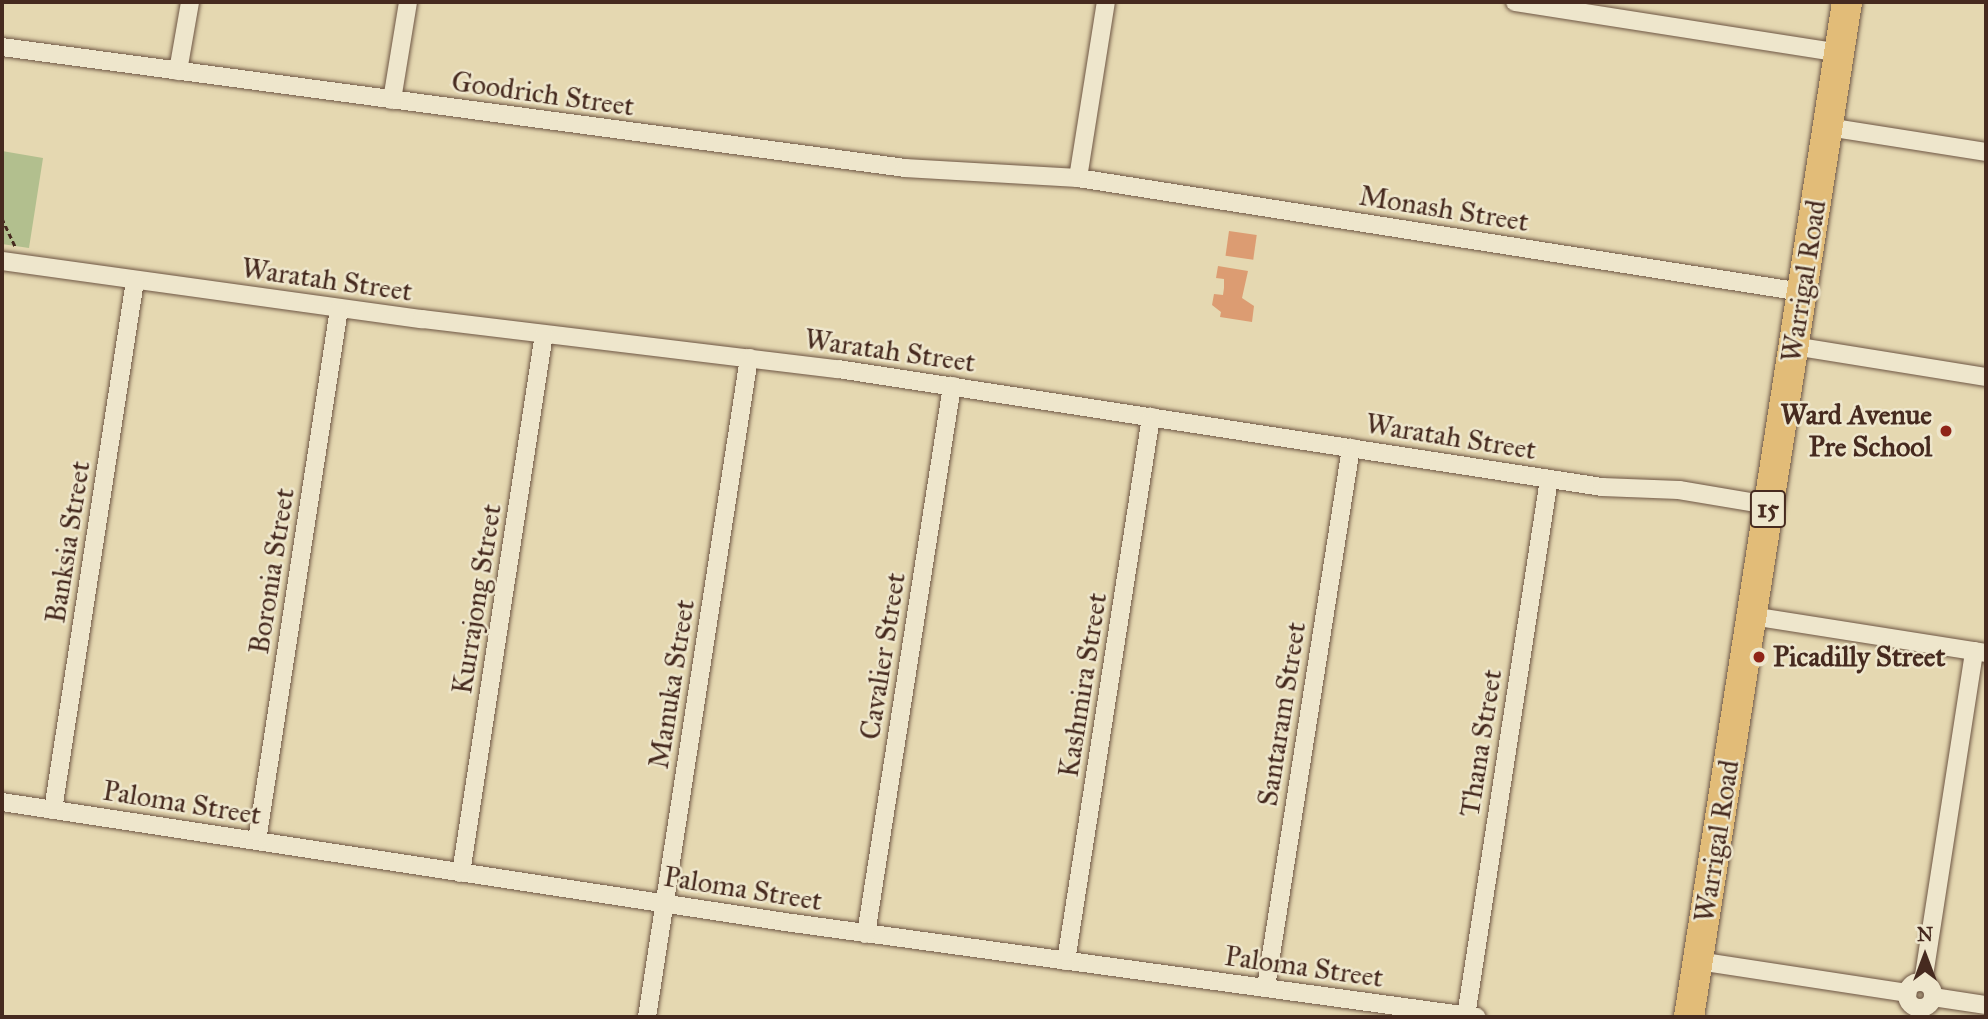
<!DOCTYPE html>
<html>
<head>
<meta charset="utf-8">
<style>
	body { margin:0 }
	#map { position:relative; width:1988px; height:1019px; overflow:hidden; background:#e5d8b1; font-family:"IM FELL Great Primer",serif }
	div>[style] { position:absolute }
	.green>* { inset:0; background:#b2bf8e }
	.building>* { inset:0; background:#dc9c72; transform-origin:0 0 }
	.path>* { height:2.5px; margin-top:-1.25px; transform-origin:0; background:repeating-linear-gradient(90deg,#462a1f 0 5px,transparent 0 8.5px) }
	.roads { filter:drop-shadow(0 0 2px #6e5644) drop-shadow(0 0 2px #6e5644) }
	.minor>* { height:18px; margin:-9px; padding:0 9px; transform-origin:9px; border-radius:9px; background:#eee6cc }
	.minor>.ring { margin:-9px; padding:0; box-sizing:content-box; background:none; border:18px solid #eee6cc; border-radius:50% }
	.trunk>* { height:30px; margin:-15px; padding:0 15px; transform-origin:15px; border-radius:15px; background:#e2bc78 }
	.dots>* { width:19px; height:19px; translate:-50% -50%; box-sizing:border-box; border:4px solid #eee6cc; border-radius:50% }
	span { translate:-50% -50%; white-space:nowrap; text-align:center; line-height:1.15; -webkit-text-stroke:5px #eee6cc; paint-order:stroke }
	.shield-label span { padding:2px 5px; background:#eee6cc; border:2px solid; border-radius:5px; -webkit-text-stroke-width:0 }
	.shield-label { font-size:26px; color:#462a1f; font-weight:700 }
	.street-label { font-size:28px; color:#462a1f }
	.poi-label { font-size:28px; color:#462a1f; font-weight:700 }
	.right { translate:-100% -50%; text-align:right }
	.left { translate:0 -50%; text-align:left }
	.frame { position:absolute; inset:0; border:4px solid #462a1f; pointer-events:none }
	.north { position:absolute; left:1890px; top:921px; width:70px; height:70px; -webkit-text-stroke:5px #eee6cc; paint-order:stroke; rotate:0deg; font-size:19px; font-weight:700; line-height:28px; text-align:center; color:#462a1f }
	.north::after { content:''; display:block; margin:auto; width:24px; height:32px; background:#462a1f; clip-path:polygon(50% 0,100% 100%,50% 72%,0 100%) }
</style>
</head>
<body>
<div id="map">
	<div class="green">
		<div style="clip-path:polygon(2px 151px,43px 158px,29px 248px,2px 244px)"></div>
	</div>
	<div class="building">
		<div style="left:1229px;top:231px;width:28px;height:25px;rotate:8deg"></div>
		<div style="clip-path:polygon(1218px 266px,1248px 271px,1242px 298px,1254px 306px,1252px 322px,1220px 317px,1221px 312px,1212px 305px,1214px 294px,1223px 295px,1224px 288px,1224px 279px,1216px 278px)"></div>
	</div>
	<div class="path">
		<div style="left:2px;top:218px;width:31px;rotate:65deg"></div>
	</div>
	<div class="roads">
		<div class="minor">
			<div style="left:1515px;top:2px;width:328px;rotate:8.9deg"></div>
			<div style="left:2px;top:47px;width:911px;rotate:7.63deg"></div>
			<div style="left:905px;top:168px;width:173px;rotate:3.3deg"></div>
			<div style="left:1078px;top:178px;width:733px;rotate:8.95deg"></div>
			<div style="left:178px;top:71px;width:70px;rotate:-80.1deg"></div>
			<div style="left:392px;top:100px;width:99px;rotate:-80.7deg"></div>
			<div style="left:1828px;top:127px;width:160px;rotate:9deg"></div>
			<div style="left:1078px;top:178px;width:178px;rotate:-81deg"></div>
			<div style="left:2px;top:261px;width:424px;rotate:7.9deg"></div>
			<div style="left:422px;top:319px;width:419px;rotate:6.9deg"></div>
			<div style="left:838px;top:369px;width:773px;rotate:8.78deg"></div>
			<div style="left:1602px;top:487px;width:77px;rotate:2.2deg"></div>
			<div style="left:1679px;top:490px;width:91px;rotate:9.5deg"></div>
			<div style="left:1794px;top:346px;width:194px;rotate:9.2deg"></div>
			<div style="left:1752px;top:616px;width:237px;rotate:9deg"></div>
			<div style="left:2px;top:802px;width:792px;rotate:8.71deg"></div>
			<div style="left:785px;top:922px;width:698px;rotate:7.82deg"></div>
			<div style="left:53px;top:810px;width:535px;rotate:-81.19deg"></div>
			<div style="left:257px;top:841px;width:538px;rotate:-81.24deg"></div>
			<div style="left:461px;top:873px;width:545px;rotate:-81.25deg"></div>
			<div style="left:866px;top:934px;width:555px;rotate:-81.08deg"></div>
			<div style="left:1066px;top:961px;width:551px;rotate:-81.12deg"></div>
			<div style="left:1698px;top:961px;width:212px;rotate:8.7deg"></div>
			<div style="left:1923px;top:982px;width:335px;rotate:-81.2deg"></div>
			<div class="ring" style="left:1907px;top:982px;width:8px;height:8px"></div>
			<div style="left:1266px;top:987px;width:546px;rotate:-81.04deg"></div>
			<div style="left:1933px;top:997px;width:54px;rotate:8.6deg"></div>
			<div style="left:1466px;top:1016px;width:543px;rotate:-81.21deg"></div>
			<div style="left:647px;top:1017px;width:667px;rotate:-81.2deg"></div>
		</div>
		<div class="trunk">
			<div style="left:1689px;top:1017px;width:1027px;rotate:-81.15deg"></div>
		</div>
	</div>
	<div class="dots">
		<div style="left:1946px;top:431px;background:#8f2418"></div>
		<div style="left:1759px;top:657px;background:#8f2418"></div>
	</div>
	<div class="shield-label">
		<span style="left:1768px;top:509px">15</span>
	</div>
	<div class="street-label">
		<span style="left:543px;top:94px;rotate:8deg">Goodrich Street</span>
		<span style="left:1444px;top:209px;rotate:9deg">Monash Street</span>
		<span style="left:327px;top:280px;rotate:8deg">Waratah Street</span>
		<span style="left:1804px;top:281px;rotate:-81deg">Warrigal Road</span>
		<span style="left:890px;top:351px;rotate:8deg">Waratah Street</span>
		<span style="left:1451px;top:437px;rotate:9deg">Waratah Street</span>
		<span style="left:68px;top:542px;rotate:-81deg">Banksia Street</span>
		<span style="left:272px;top:571px;rotate:-81deg">Boronia Street</span>
		<span style="left:477px;top:599px;rotate:-81deg">Kurrajong Street</span>
		<span style="left:883px;top:656px;rotate:-81deg">Cavalier Street</span>
		<span style="left:672px;top:684px;rotate:-81deg">Manuka Street</span>
		<span style="left:1083px;top:685px;rotate:-81deg">Kashmira Street</span>
		<span style="left:1282px;top:714px;rotate:-81deg">Santaram Street</span>
		<span style="left:1481px;top:743px;rotate:-81deg">Thana Street</span>
		<span style="left:182px;top:803px;rotate:9deg">Paloma Street</span>
		<span style="left:1717px;top:841px;rotate:-81deg">Warrigal Road</span>
		<span style="left:743px;top:889px;rotate:9deg">Paloma Street</span>
		<span style="left:1304px;top:967px;rotate:8deg">Paloma Street</span>
	</div>
	<div class="poi-label">
		<span class="right" style="left:1932px;top:431px">Ward Avenue<br>Pre School</span>
		<span class="left" style="left:1773px;top:657px">Picadilly Street</span>
	</div>
	<div class="frame"></div>
	<div class="north">N</div>
</div>
</body>
</html>
